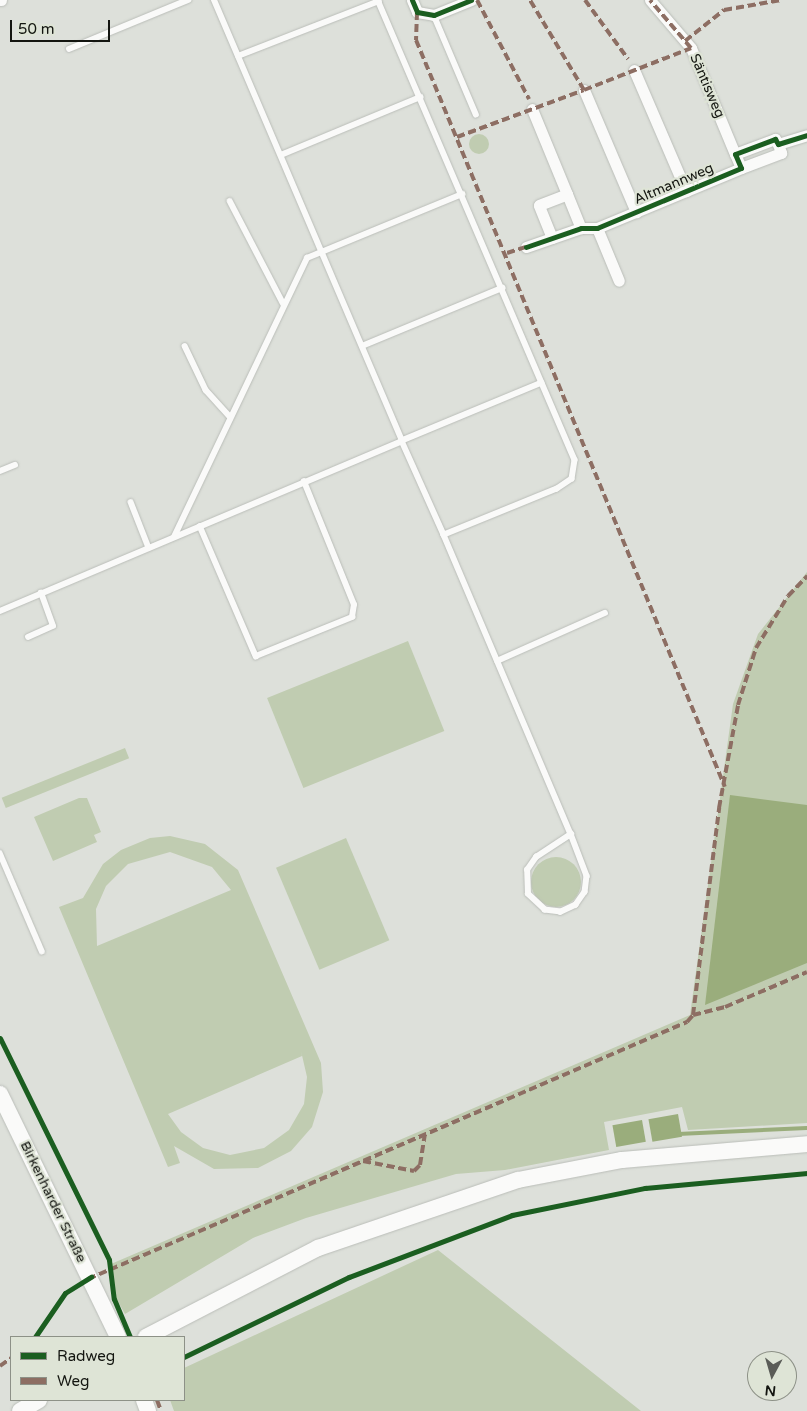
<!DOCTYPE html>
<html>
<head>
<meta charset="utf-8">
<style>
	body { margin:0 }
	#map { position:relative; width:807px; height:1411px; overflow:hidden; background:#dde0da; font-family:"Varela Round",sans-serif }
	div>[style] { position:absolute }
	.green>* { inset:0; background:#c0ccb1; transform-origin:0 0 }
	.round { border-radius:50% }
	.water>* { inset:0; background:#9aad7c; transform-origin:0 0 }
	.stream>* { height:4px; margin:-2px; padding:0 2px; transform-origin:2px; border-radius:2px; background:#9aad7c }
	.roads { filter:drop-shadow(0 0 1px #babdb8) drop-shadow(0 0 1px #babdb8) }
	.lane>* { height:5.5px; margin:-2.75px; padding:0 2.75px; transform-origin:2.75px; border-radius:2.75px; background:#fafaf9 }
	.street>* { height:11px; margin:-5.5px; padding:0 5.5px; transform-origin:5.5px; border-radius:5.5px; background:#fafaf9 }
	.secondary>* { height:16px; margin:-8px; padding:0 8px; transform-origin:8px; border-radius:8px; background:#fafaf9 }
	.quiet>* { height:4px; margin-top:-2px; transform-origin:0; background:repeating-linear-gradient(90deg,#8d6e63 0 8px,transparent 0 12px) }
	.cycleway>* { height:5px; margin:-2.5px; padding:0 2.5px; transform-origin:2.5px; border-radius:2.5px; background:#1b5e20 }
	span { translate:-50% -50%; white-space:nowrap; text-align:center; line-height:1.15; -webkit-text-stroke:4.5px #dee4d6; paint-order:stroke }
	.street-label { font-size:14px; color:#131510 }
	.legend { position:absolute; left:10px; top:1336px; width:175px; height:65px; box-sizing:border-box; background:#dee4d6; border:1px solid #8d9187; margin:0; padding:6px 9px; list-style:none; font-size:15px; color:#131510 }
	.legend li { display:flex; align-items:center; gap:10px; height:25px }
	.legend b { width:25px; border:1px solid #8d9187 }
	.north { position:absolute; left:747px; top:1351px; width:50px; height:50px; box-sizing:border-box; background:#dee4d6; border:1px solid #8d9187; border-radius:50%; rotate:186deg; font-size:14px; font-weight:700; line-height:20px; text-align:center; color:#131510 }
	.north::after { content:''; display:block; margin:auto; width:18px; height:22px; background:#5a5c57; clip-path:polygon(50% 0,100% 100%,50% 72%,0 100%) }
	.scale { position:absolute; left:10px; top:20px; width:100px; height:22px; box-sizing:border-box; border:2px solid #131510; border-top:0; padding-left:6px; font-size:15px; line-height:18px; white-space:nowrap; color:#131510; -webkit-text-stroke:4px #dee4d6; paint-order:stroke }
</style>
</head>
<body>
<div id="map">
	<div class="green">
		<div class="round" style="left:469px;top:134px;width:20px;height:20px"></div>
		<div style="clip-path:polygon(807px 572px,807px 1123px,688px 1130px,682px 1107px,604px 1122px,609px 1150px,505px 1170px,456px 1174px,306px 1218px,253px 1238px,125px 1314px,116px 1298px,111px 1264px,690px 1015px,733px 704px,758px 634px)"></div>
		<div style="left:408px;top:641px;width:97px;height:152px;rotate:68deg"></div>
		<div style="left:125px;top:748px;width:11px;height:133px;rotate:68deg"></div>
		<div style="clip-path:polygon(79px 798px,87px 798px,101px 832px,94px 835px,97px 842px,53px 861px,34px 817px)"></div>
		<div style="clip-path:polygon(evenodd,170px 836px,205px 844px,238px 870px,321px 1063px,323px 1092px,312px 1127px,291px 1151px,258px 1168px,214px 1169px,174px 1146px,180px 1163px,168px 1167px,59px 907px,83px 898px,103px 864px,121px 850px,150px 838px,170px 836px,170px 852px,212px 867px,231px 890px,97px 946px,96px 909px,106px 886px,128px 864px,170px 852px,170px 836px,301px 1051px,307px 1077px,304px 1104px,289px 1130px,264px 1148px,230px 1155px,203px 1148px,181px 1132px,168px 1114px,302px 1056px,301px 1051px)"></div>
		<div style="left:346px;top:838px;width:111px;height:76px;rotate:67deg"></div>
		<div class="round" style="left:531px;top:857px;width:50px;height:50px"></div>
		<div style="clip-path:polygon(438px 1250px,641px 1411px,174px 1411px,170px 1400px,184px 1400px,184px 1368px)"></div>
	</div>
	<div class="water">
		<div style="clip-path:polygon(730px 795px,807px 805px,807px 963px,705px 1005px)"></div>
		<div style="left:678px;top:1114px;width:23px;height:30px;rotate:80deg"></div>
		<div style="left:642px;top:1120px;width:22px;height:30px;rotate:80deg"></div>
	</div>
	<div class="stream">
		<div style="left:678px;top:1134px;width:129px;rotate:-2.7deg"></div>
	</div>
	<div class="roads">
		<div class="lane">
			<div style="left:378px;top:0;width:500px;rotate:66.82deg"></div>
			<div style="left:575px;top:460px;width:19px;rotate:99deg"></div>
			<div style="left:572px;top:479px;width:18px;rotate:146deg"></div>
			<div style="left:557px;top:489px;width:122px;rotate:157.8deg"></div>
			<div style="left:434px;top:15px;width:108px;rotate:67deg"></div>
			<div style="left:69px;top:49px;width:129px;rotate:-22.4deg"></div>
			<div style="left:238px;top:56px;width:151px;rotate:-21.3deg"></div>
			<div style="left:281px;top:155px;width:151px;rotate:-22.6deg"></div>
			<div style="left:230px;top:201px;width:115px;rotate:62.5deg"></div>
			<div style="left:185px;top:346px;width:49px;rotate:64.5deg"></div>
			<div style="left:206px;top:390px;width:36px;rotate:48deg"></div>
			<div style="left:362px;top:346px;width:152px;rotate:-22.5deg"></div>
			<div style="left:542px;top:383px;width:152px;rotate:157.5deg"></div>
			<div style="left:402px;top:441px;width:103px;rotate:65.9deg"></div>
			<div style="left:444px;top:535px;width:325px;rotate:67deg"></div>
			<div style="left:571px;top:834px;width:45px;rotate:69.1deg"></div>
			<div style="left:587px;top:876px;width:16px;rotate:97deg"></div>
			<div style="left:585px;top:892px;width:16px;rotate:125deg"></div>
			<div style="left:576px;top:905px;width:17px;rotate:155deg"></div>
			<div style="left:561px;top:912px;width:16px;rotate:-173deg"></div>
			<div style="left:545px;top:910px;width:23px;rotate:-137deg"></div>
			<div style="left:528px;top:894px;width:24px;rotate:-92deg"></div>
			<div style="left:527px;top:870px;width:16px;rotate:-55deg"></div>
			<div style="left:536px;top:857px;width:42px;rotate:-33.3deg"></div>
			<div style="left:0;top:471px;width:16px;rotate:-22deg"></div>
			<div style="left:131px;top:502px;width:49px;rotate:68.6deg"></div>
			<div style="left:200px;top:526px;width:142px;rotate:66.7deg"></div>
			<div style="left:256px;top:656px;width:104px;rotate:-22.1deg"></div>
			<div style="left:352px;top:617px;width:12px;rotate:-81deg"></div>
			<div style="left:354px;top:605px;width:133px;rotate:-112.1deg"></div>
			<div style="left:174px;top:537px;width:309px;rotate:-64.5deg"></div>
			<div style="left:307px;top:258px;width:168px;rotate:-22.4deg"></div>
			<div style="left:0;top:611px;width:436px;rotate:-22.9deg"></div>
			<div style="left:402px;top:441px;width:479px;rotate:-113.1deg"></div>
			<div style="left:28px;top:637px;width:27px;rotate:-24deg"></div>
			<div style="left:53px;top:626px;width:35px;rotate:-110deg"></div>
			<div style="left:497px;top:661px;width:118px;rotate:-24deg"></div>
			<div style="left:0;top:853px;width:107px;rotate:66.8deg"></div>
		</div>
		<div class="street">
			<div style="left:0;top:0;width:1px"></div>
			<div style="left:412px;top:0;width:13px;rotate:67deg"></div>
			<div style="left:417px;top:12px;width:17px;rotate:10deg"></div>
			<div style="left:434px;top:15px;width:40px;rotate:-22deg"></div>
			<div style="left:650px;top:0;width:63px;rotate:49.5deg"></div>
			<div style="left:691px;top:48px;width:115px;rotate:67.5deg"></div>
			<div style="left:634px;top:70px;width:132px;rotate:66.7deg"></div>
			<div style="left:584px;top:90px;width:133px;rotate:66.9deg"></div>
			<div style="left:532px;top:109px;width:92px;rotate:67.6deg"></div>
			<div style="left:741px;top:168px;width:43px;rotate:-20.6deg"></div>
			<div style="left:781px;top:153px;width:9px;rotate:-108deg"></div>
			<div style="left:597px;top:228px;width:57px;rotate:67.5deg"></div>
			<div style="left:552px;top:238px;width:35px;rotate:-112deg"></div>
			<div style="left:539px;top:205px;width:30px;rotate:-21deg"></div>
			<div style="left:567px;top:194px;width:37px;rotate:68deg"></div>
			<div style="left:526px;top:247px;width:58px;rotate:-19.1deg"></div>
			<div style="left:581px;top:228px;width:16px"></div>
			<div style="left:597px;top:228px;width:156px;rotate:-22.6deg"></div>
			<div style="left:741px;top:168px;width:15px;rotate:-113deg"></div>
			<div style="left:735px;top:154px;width:43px;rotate:-20.6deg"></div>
			<div style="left:775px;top:139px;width:6px;rotate:59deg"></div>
			<div style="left:778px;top:144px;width:30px;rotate:-17deg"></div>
		</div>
		<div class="secondary">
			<div style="left:0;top:1094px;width:270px;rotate:64.1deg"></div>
			<div style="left:146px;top:1337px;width:194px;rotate:-27.4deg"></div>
			<div style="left:318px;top:1248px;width:211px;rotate:-18.8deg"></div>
			<div style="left:518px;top:1180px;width:106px;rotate:-10.9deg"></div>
			<div style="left:622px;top:1160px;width:186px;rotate:-4.9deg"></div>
			<div style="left:144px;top:1400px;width:12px;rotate:70deg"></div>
			<div style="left:20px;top:1411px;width:22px;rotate:-30deg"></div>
		</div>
	</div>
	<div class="quiet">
		<div style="left:477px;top:0;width:112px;rotate:62.3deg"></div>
		<div style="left:585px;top:0;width:73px;rotate:53.9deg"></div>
		<div style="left:417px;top:12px;width:28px;rotate:92deg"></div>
		<div style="left:416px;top:40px;width:808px;rotate:67.53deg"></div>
		<div style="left:685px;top:41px;width:50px;rotate:-38.5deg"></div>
		<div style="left:724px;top:10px;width:58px;rotate:-10deg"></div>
		<div style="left:584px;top:90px;width:115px;rotate:-21.4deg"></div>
		<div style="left:691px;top:48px;width:63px;rotate:-130.5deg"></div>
		<div style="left:457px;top:137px;width:135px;rotate:-20.3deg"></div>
		<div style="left:584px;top:90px;width:105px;rotate:-121deg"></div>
		<div style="left:507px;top:253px;width:20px;rotate:-18deg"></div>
		<div style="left:693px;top:1015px;width:33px;rotate:-14deg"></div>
		<div style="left:725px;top:1007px;width:89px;rotate:-23.1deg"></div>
		<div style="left:363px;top:1161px;width:52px;rotate:11.1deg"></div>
		<div style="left:414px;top:1171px;width:8px;rotate:-45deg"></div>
		<div style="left:420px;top:1165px;width:31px;rotate:-81deg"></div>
		<div style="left:88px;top:1279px;width:652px;rotate:-23.22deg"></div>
		<div style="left:687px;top:1022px;width:9px;rotate:-49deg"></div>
		<div style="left:693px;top:1015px;width:209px;rotate:-82.8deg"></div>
		<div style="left:719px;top:808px;width:105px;rotate:-79.5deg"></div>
		<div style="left:738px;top:705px;width:60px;rotate:-72.5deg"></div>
		<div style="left:756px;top:648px;width:61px;rotate:-58.4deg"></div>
		<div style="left:788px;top:596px;width:28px;rotate:-46deg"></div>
		<div style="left:0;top:1366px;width:14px;rotate:-36deg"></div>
		<div style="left:157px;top:1400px;width:12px;rotate:70deg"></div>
	</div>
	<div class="cycleway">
		<div style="left:412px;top:0;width:13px;rotate:67deg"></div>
		<div style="left:417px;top:12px;width:17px;rotate:10deg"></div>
		<div style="left:434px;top:15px;width:40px;rotate:-22deg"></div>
		<div style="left:526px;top:247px;width:58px;rotate:-19.1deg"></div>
		<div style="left:581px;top:228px;width:16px"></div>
		<div style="left:597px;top:228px;width:156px;rotate:-22.6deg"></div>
		<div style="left:741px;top:168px;width:15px;rotate:-113deg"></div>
		<div style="left:735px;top:154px;width:43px;rotate:-20.6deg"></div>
		<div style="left:775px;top:139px;width:6px;rotate:59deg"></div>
		<div style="left:778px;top:144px;width:30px;rotate:-17deg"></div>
		<div style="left:0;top:1038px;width:247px;rotate:63.8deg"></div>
		<div style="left:109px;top:1260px;width:39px;rotate:83deg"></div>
		<div style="left:114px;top:1299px;width:41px;rotate:67.2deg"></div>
		<div style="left:35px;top:1337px;width:53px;rotate:-55.7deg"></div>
		<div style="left:65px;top:1293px;width:31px;rotate:-32deg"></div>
		<div style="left:184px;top:1357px;width:183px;rotate:-25.9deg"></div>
		<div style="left:349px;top:1277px;width:174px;rotate:-20.8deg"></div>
		<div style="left:512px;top:1215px;width:136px;rotate:-11.5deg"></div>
		<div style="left:645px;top:1188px;width:163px;rotate:-5.3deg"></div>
	</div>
	<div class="street-label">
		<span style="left:707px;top:86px;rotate:67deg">Säntisweg</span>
		<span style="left:674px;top:184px;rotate:-23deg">Altmannweg</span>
		<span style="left:53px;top:1202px;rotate:64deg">Birkenharder Straße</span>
	</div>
	<ul class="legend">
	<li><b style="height:6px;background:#1b5e20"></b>Radweg</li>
	<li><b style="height:6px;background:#8d6e63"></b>Weg</li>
	</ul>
	<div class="north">N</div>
	<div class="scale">50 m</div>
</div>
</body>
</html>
